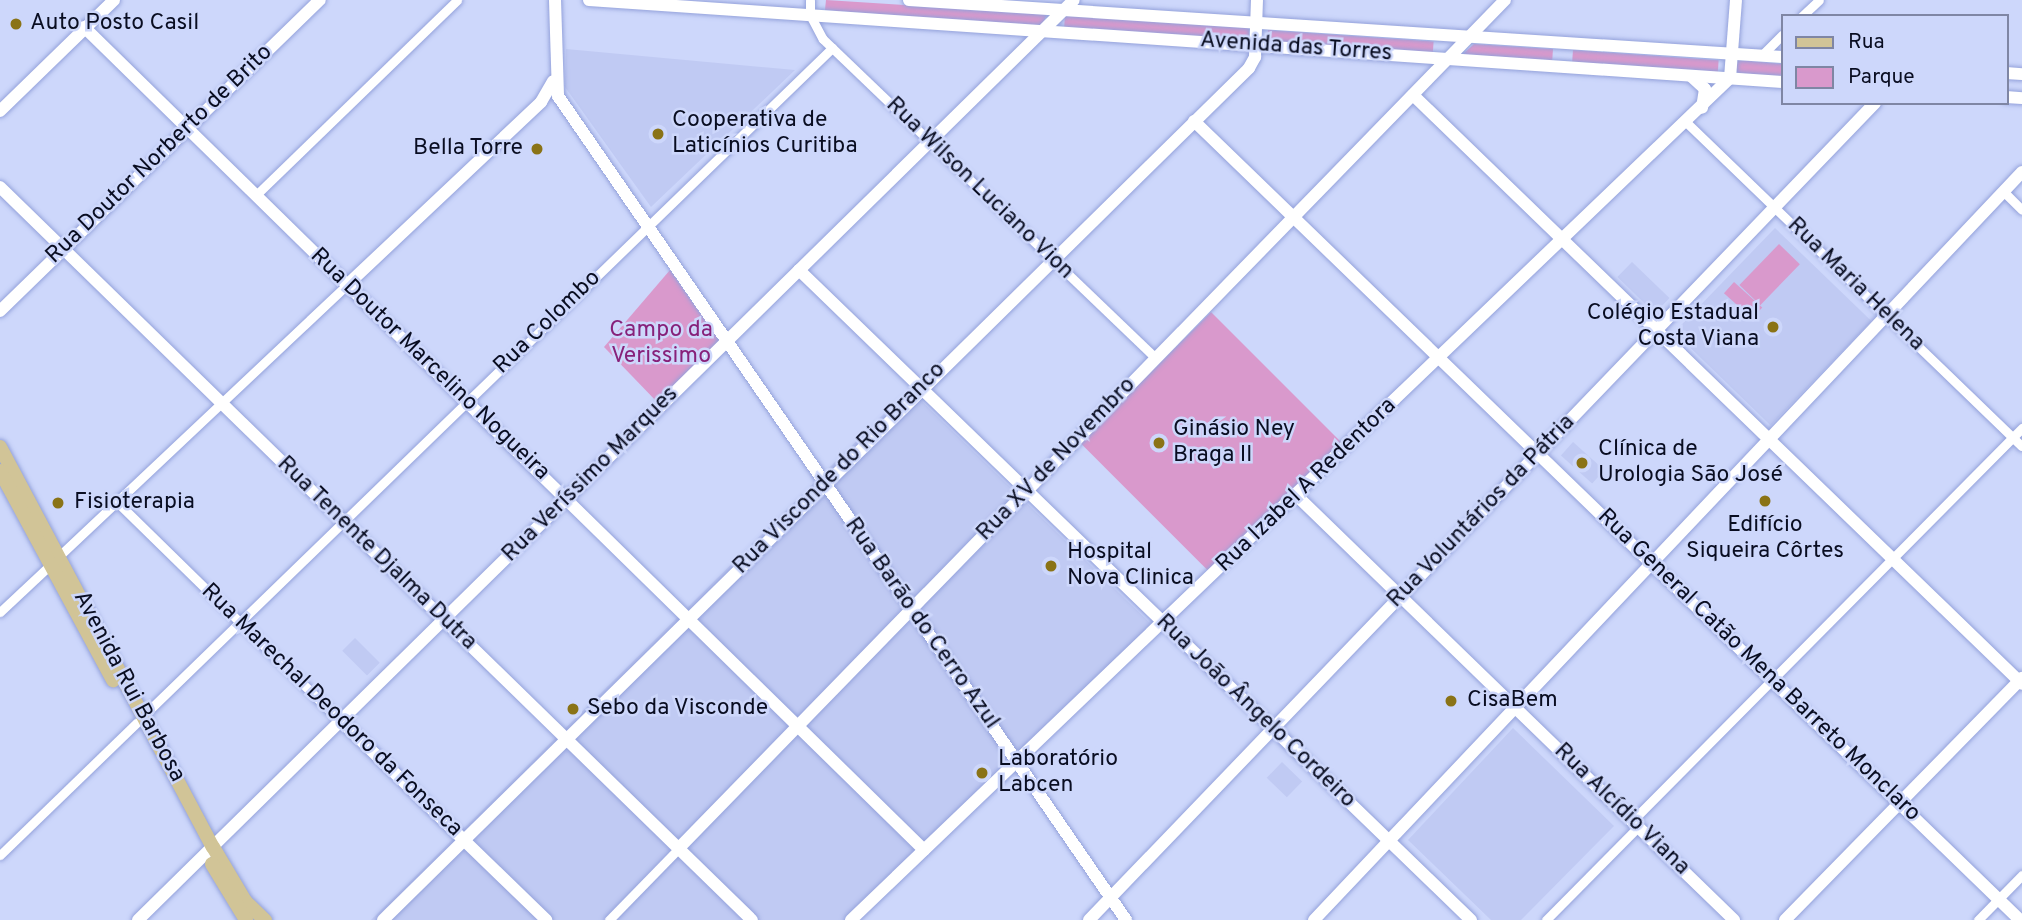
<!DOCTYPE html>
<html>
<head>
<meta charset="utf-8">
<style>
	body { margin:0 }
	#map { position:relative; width:2022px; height:920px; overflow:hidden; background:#cdd7fb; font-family:Overpass,sans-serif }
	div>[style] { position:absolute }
	.built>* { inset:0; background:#c0caf3; transform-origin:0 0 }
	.green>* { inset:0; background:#d999cc; transform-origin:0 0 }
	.roads { filter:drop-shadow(0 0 2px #94a2db) drop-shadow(0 0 2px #94a2db) }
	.street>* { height:9px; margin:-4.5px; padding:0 4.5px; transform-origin:4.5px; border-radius:4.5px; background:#fff }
	.secondary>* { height:12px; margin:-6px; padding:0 6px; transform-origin:6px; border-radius:6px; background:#fff }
	.primary>* { height:14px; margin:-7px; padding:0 7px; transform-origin:7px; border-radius:7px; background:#d1c497 }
	.dots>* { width:19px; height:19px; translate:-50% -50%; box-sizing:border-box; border:4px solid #cdd7fb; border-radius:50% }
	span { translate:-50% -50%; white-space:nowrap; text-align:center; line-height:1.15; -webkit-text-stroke:5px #cdd7fb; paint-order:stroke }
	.poi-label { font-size:23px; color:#090d21 }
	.left { translate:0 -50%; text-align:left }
	.right { translate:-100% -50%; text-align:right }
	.street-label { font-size:23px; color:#090d21 }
	.park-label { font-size:23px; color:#87217a }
	.legend { position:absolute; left:1781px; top:14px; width:228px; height:91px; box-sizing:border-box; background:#cdd7fb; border:2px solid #7f86a4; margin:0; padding:9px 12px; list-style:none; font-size:21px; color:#090d21 }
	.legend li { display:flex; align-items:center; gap:14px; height:35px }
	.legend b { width:35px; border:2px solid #7f86a4 }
</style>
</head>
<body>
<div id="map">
	<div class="built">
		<div style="clip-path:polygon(566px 49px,795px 70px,651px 207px,565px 87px)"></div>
		<div style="left:1775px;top:228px;width:134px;height:145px;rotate:44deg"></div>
		<div style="left:1632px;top:262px;width:52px;height:21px;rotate:44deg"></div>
		<div style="clip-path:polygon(909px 389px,1152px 625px,845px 920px,371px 920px)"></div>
		<div style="left:1573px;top:442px;width:42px;height:18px;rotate:42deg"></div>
		<div style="left:355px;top:638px;width:35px;height:18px;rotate:45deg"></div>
		<div style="clip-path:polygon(1513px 728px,1614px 826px,1521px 920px,1491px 920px,1408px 840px)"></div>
		<div style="left:1282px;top:762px;width:28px;height:22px;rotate:44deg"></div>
	</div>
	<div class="green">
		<div style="clip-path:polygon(826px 0,1047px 14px,1041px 27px,825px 10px)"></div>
		<div style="left:1065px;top:15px;width:185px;height:15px;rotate:4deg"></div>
		<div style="left:1268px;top:30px;width:166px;height:11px;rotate:4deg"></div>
		<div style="clip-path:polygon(1474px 44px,1553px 49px,1552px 63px,1461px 56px)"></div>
		<div style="left:1573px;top:50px;width:146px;height:15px;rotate:4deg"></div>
		<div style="left:1737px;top:60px;width:45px;height:14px;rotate:5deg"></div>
		<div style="left:1779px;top:244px;width:29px;height:57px;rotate:44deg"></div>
		<div style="clip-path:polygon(670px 270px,720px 342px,659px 404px,604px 347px)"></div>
		<div style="left:1734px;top:282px;width:38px;height:15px;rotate:42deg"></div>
		<div style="left:1211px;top:312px;width:187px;height:185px;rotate:45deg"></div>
	</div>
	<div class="roads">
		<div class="street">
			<div style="left:810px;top:0;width:15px;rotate:90deg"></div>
			<div style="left:810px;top:15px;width:27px;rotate:62deg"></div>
			<div style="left:823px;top:39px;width:461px;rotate:43.8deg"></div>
			<div style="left:1802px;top:16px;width:23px;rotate:-43deg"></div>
			<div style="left:1761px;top:56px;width:30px;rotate:-45deg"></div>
			<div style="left:1687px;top:123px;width:465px;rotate:44deg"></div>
			<div style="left:2004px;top:192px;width:25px;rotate:45deg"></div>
			<div style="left:256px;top:195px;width:280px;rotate:-44.1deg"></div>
			<div style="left:117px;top:502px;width:313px;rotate:44.4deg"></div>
			<div style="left:58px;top:557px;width:397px;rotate:-43.3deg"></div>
			<div style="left:0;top:612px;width:69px;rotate:-43.2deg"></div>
			<div style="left:143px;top:716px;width:960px;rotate:-44.11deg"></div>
			<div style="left:1632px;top:821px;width:554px;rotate:-45.22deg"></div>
			<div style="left:0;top:855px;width:190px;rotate:-44.1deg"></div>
			<div style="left:609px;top:920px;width:99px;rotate:-45.8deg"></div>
			<div style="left:1546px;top:920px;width:131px;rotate:-45.3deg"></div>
			<div style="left:1978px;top:920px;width:63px;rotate:-45.6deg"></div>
		</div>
		<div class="secondary">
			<div style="left:555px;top:0;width:96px;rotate:88.2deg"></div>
			<div style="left:558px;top:96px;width:1001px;rotate:55.42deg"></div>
			<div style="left:589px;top:0;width:1196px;rotate:3.93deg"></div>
			<div style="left:909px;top:0;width:875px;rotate:3.74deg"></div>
			<div style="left:84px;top:27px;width:1176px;rotate:44.41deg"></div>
			<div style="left:2006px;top:73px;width:16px;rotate:4deg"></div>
			<div style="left:1691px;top:76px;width:19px;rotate:43deg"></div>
			<div style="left:1705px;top:89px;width:19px;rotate:99deg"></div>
			<div style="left:1730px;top:78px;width:78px;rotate:-85.6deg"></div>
			<div style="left:1413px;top:95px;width:847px;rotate:44.04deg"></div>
			<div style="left:2006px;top:97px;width:16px;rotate:4deg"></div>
			<div style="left:0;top:111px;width:159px;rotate:-44.2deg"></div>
			<div style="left:1194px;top:121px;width:1149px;rotate:44.05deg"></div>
			<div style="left:0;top:187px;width:1050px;rotate:44.27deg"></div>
			<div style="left:799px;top:270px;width:935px;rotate:44.05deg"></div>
			<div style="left:347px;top:285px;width:267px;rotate:-43.3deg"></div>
			<div style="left:541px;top:102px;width:24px;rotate:-60deg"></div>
			<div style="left:0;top:311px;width:446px;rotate:-44.2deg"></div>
			<div style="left:1297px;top:496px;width:609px;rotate:44.13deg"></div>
			<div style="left:341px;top:721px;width:286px;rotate:44.1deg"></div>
			<div style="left:678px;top:849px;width:1185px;rotate:-45.75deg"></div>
			<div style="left:138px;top:920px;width:1312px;rotate:-44.51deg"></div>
			<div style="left:383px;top:920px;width:1215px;rotate:-44.53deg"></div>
			<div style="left:1249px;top:68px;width:13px;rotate:-61deg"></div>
			<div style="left:1255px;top:57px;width:57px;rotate:-88deg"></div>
			<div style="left:851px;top:920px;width:1217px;rotate:-43.77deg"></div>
			<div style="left:1089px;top:920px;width:1134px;rotate:-46.11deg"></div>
			<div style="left:1314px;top:920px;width:1030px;rotate:-46.57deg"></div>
			<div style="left:1785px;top:920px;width:339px;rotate:-45.6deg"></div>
		</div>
		<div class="primary">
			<div style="left:0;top:447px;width:453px;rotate:62deg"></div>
			<div style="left:213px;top:847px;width:63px;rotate:59.3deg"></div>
			<div style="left:245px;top:901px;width:28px;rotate:44deg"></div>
			<div style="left:0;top:471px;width:238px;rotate:61.6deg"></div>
			<div style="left:212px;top:864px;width:66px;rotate:58.7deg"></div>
		</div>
	</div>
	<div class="dots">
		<div style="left:16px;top:24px;background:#8a7316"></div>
		<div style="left:658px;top:134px;background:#8a7316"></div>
		<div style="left:537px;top:149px;background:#8a7316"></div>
		<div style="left:1773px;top:327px;background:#8a7316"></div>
		<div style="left:1159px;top:443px;background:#8a7316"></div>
		<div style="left:1582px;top:463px;background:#8a7316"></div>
		<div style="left:1765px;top:501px;background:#8a7316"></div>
		<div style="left:58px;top:503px;background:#8a7316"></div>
		<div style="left:1051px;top:566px;background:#8a7316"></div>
		<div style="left:1451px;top:701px;background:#8a7316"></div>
		<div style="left:573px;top:709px;background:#8a7316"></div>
		<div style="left:982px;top:773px;background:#8a7316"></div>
	</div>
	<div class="poi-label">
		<span class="left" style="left:30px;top:24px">Auto Posto Casil</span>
		<span class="left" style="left:672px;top:134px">Cooperativa de<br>Laticínios Curitiba</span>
		<span class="right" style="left:523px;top:149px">Bella Torre</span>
		<span class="right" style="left:1759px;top:327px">Colégio Estadual<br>Costa Viana</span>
		<span class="left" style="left:1173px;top:443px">Ginásio Ney<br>Braga II</span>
		<span class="left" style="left:1598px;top:463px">Clínica de<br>Urologia São José</span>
		<span class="left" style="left:74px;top:503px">Fisioterapia</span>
		<span style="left:1765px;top:539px">Edifício<br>Siqueira Côrtes</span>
		<span class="left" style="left:1067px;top:566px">Hospital<br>Nova Clinica</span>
		<span class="left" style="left:1467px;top:701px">CisaBem</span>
		<span class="left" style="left:587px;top:709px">Sebo da Visconde</span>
		<span class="left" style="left:998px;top:773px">Laboratório<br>Labcen</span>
	</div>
	<div class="street-label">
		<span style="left:1296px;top:48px;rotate:4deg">Avenida das Torres</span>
		<span style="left:160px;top:155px;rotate:-44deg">Rua Doutor Norberto de Brito</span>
		<span style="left:979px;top:189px;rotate:44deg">Rua Wilson Luciano Vion</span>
		<span style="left:1855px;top:285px;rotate:44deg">Rua Maria Helena</span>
		<span style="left:548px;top:323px;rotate:-44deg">Rua Colombo</span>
		<span style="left:429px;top:365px;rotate:44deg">Rua Doutor Marcelino Nogueira</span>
		<span style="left:1057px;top:460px;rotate:-46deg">Rua XV de Novembro</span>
		<span style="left:840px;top:469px;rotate:-45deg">Rua Visconde do Rio Branco</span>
		<span style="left:591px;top:475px;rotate:-45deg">Rua Veríssimo Marques</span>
		<span style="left:1307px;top:486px;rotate:-44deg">Rua Izabel A Redentora</span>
		<span style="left:1482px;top:512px;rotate:-46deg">Rua Voluntários da Pátria</span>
		<span style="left:376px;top:554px;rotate:44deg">Rua Tenente Djalma Dutra</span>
		<span style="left:921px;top:624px;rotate:55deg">Rua Barão do Cerro Azul</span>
		<span style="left:1758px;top:666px;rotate:44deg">Rua General Catão Mena Barreto Monclaro</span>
		<span style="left:128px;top:687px;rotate:62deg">Avenida Rui Barbosa</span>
		<span style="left:331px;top:711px;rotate:44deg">Rua Marechal Deodoro da Fonseca</span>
		<span style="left:1255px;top:712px;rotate:44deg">Rua João Ângelo Cordeiro</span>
		<span style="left:1621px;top:810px;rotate:44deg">Rua Alcídio Viana</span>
	</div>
	<div class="park-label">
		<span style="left:661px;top:344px">Campo da<br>Verissimo</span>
	</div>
	<ul class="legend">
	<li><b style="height:9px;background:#d1c497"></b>Rua</li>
	<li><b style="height:19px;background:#d999cc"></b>Parque</li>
	</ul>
</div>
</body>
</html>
